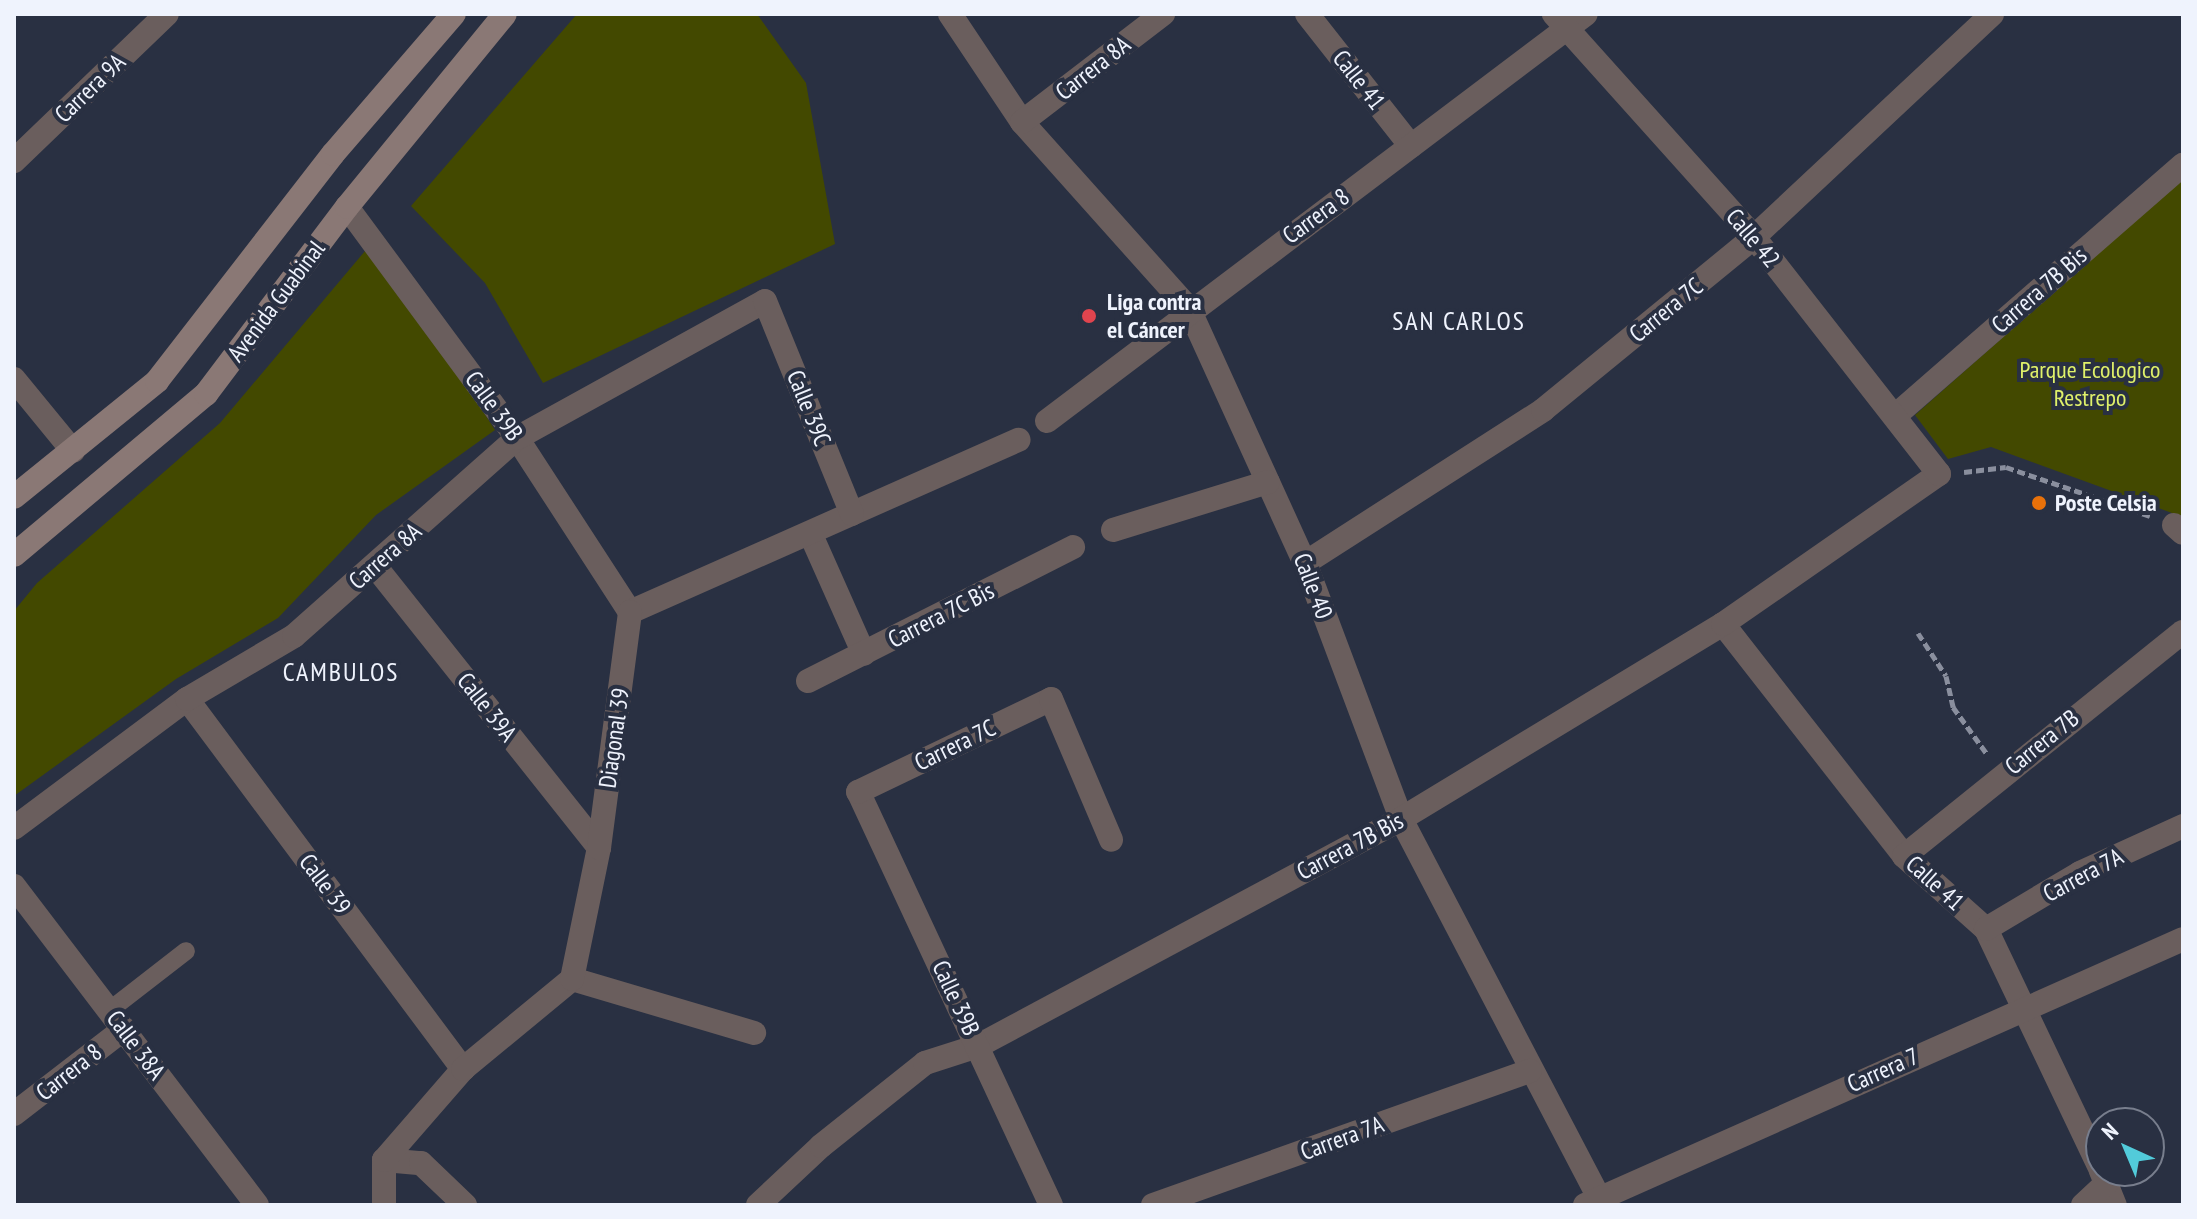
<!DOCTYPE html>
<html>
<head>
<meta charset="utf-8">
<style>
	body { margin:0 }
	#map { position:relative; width:2197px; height:1219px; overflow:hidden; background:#293042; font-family:"PT Sans Narrow",sans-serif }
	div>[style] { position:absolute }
	.green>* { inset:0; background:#434900 }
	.path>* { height:5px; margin-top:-2.5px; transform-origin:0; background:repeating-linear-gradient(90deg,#8a8f9e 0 8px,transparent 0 12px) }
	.service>* { height:18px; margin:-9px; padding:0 9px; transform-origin:9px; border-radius:9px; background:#6a5e5d }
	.minor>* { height:24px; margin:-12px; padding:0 12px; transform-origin:12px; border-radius:12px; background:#6a5e5d }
	.secondary>* { height:24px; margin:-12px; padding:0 12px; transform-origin:12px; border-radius:12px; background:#8a7875 }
	.dots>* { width:22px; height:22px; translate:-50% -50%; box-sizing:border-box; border:4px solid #293042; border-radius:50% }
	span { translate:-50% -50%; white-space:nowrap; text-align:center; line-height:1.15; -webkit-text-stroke:8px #293042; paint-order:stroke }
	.street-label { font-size:24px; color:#eff3fd }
	.poi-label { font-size:24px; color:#eff3fd; font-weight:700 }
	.left { translate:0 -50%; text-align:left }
	.park-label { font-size:24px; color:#e0f16a }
	.neighbourhood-label { font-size:26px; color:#eff3fd; letter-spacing:2px }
	.frame { position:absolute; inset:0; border:16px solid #eff3fd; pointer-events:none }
	.north { position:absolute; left:2085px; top:1107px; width:80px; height:80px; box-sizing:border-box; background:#293042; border:2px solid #787e8d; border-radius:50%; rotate:316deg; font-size:22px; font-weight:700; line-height:32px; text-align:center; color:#eff3fd }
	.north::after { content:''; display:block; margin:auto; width:28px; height:36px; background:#52cbda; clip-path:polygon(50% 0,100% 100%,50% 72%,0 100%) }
</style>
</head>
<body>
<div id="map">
	<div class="green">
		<div style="clip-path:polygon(577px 14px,757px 14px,806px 83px,835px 244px,543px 383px,485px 283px,411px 206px)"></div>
		<div style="clip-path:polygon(2183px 178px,2183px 517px,1991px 447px,1948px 459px,1915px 415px)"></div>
		<div style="clip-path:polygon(365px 251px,420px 314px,495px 430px,376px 515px,278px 618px,176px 679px,14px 796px,14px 611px,37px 583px,220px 423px)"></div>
	</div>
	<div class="path">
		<div style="left:1964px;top:472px;width:42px;rotate:-6.8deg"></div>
		<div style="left:2006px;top:467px;width:152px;rotate:18.8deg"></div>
		<div style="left:1918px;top:633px;width:51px;rotate:56.9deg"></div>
		<div style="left:1946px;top:676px;width:32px;rotate:77deg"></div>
		<div style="left:1953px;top:707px;width:58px;rotate:54.1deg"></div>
	</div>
	<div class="service">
		<div style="left:110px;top:1010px;width:96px;rotate:-37.8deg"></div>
	</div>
	<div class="minor">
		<div style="left:950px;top:14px;width:130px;rotate:56.3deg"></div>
		<div style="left:1022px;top:122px;width:251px;rotate:48.2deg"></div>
		<div style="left:1189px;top:309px;width:279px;rotate:65.5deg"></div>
		<div style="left:1305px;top:563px;width:273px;rotate:69.4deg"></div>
		<div style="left:1401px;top:819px;width:436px;rotate:62.4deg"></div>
		<div style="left:1307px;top:14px;width:168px;rotate:51.8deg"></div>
		<div style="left:1022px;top:122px;width:178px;rotate:-37.5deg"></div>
		<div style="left:14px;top:161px;width:212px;rotate:-43.9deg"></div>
		<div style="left:347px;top:207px;width:287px;rotate:53.6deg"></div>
		<div style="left:517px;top:438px;width:207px;rotate:57deg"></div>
		<div style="left:14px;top:379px;width:93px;rotate:50.7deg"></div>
		<div style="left:1896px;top:415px;width:381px;rotate:-41.1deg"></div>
		<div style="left:1047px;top:421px;width:675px;rotate:-37.06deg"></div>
		<div style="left:2174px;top:525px;width:12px;rotate:42deg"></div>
		<div style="left:1113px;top:530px;width:162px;rotate:-17.2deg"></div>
		<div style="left:811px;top:535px;width:130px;rotate:66deg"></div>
		<div style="left:1305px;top:563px;width:283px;rotate:-32.7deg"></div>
		<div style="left:1543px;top:410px;width:273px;rotate:-39.3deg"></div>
		<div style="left:1754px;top:237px;width:326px;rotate:-43.1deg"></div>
		<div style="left:375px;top:566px;width:360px;rotate:51.5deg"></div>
		<div style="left:630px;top:612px;width:425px;rotate:-23.9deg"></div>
		<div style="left:1723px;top:624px;width:294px;rotate:52deg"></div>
		<div style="left:1904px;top:856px;width:110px;rotate:41.7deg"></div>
		<div style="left:1986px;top:929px;width:267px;rotate:64.5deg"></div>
		<div style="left:808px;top:681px;width:297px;rotate:-26.8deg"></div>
		<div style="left:187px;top:699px;width:462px;rotate:53.3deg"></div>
		<div style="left:14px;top:828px;width:216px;rotate:-36.7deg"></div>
		<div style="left:187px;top:699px;width:124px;rotate:-30.5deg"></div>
		<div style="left:294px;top:636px;width:298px;rotate:-41.6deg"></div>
		<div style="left:517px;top:438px;width:283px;rotate:-28.9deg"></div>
		<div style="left:765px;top:301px;width:230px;rotate:67.8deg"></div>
		<div style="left:1904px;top:856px;width:358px;rotate:-38.8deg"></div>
		<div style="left:14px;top:886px;width:401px;rotate:52.7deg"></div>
		<div style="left:1986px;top:929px;width:109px;rotate:-30.8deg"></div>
		<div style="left:2080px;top:873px;width:113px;rotate:-24.5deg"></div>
		<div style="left:572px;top:979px;width:190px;rotate:16.5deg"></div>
		<div style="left:14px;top:1114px;width:139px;rotate:-37.7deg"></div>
		<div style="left:384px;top:1160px;width:37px;rotate:5deg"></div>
		<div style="left:421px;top:1163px;width:61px;rotate:43.7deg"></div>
		<div style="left:2101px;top:1171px;width:37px;rotate:68deg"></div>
		<div style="left:384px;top:1205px;width:45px;rotate:-90deg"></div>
		<div style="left:384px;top:1160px;width:121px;rotate:-49deg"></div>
		<div style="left:463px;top:1069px;width:141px;rotate:-39.5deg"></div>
		<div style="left:572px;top:979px;width:134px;rotate:-78.4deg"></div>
		<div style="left:599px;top:848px;width:238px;rotate:-82.5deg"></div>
		<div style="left:758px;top:1205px;width:86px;rotate:-43.1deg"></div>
		<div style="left:821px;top:1146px;width:133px;rotate:-38.6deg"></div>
		<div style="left:925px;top:1063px;width:56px;rotate:-17.8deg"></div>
		<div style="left:978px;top:1046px;width:480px;rotate:-28.2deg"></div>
		<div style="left:1401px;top:819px;width:376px;rotate:-31.2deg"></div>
		<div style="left:1723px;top:624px;width:263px;rotate:-34.8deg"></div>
		<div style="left:1939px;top:474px;width:301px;rotate:-128deg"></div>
		<div style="left:1754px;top:237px;width:300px;rotate:-131.9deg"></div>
		<div style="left:1051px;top:1205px;width:456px;rotate:-115deg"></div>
		<div style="left:858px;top:792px;width:214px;rotate:-25.7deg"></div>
		<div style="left:1051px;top:699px;width:153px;rotate:66.9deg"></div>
		<div style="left:1153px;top:1205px;width:400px;rotate:-19.6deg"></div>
		<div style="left:1585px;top:1205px;width:654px;rotate:-23.98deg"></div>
		<div style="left:2083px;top:1205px;width:33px;rotate:-43deg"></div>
	</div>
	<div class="secondary">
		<div style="left:14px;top:497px;width:184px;rotate:-39deg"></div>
		<div style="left:157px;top:381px;width:287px;rotate:-52.2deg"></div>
		<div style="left:333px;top:154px;width:185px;rotate:-49.2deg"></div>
		<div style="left:14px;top:555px;width:251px;rotate:-40deg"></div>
		<div style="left:206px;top:394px;width:234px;rotate:-53deg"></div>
		<div style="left:347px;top:207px;width:249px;rotate:-50.7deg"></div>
	</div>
	<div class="dots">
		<div style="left:1089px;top:316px;background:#e0444e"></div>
		<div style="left:2039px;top:503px;background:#e8710a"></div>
	</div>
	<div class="street-label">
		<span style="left:1093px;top:68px;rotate:-38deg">Carrera 8A</span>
		<span style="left:1359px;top:80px;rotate:52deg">Calle 41</span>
		<span style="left:90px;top:88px;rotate:-44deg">Carrera 9A</span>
		<span style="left:1316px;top:216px;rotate:-36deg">Carrera 8</span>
		<span style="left:1753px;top:238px;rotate:50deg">Calle 42</span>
		<span style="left:2039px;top:290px;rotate:-41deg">Carrera 7B Bis</span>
		<span style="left:276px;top:301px;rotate:-53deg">Avenida Guabinal</span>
		<span style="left:1666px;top:310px;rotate:-39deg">Carrera 7C</span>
		<span style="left:494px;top:406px;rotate:54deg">Calle 39B</span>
		<span style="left:809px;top:408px;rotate:68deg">Calle 39C</span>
		<span style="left:385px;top:556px;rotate:-41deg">Carrera 8A</span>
		<span style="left:1313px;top:586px;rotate:69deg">Calle 40</span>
		<span style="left:941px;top:615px;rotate:-27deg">Carrera 7C Bis</span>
		<span style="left:487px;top:707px;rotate:52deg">Calle 39A</span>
		<span style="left:614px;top:738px;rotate:-82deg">Diagonal 39</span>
		<span style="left:2042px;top:742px;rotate:-39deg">Carrera 7B</span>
		<span style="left:955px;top:745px;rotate:-26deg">Carrera 7C</span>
		<span style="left:1350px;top:846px;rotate:-28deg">Carrera 7B Bis</span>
		<span style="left:2083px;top:875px;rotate:-28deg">Carrera 7A</span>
		<span style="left:1935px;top:883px;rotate:42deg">Calle 41</span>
		<span style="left:325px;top:884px;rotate:53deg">Calle 39</span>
		<span style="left:956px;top:998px;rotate:65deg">Calle 39B</span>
		<span style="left:136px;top:1045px;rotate:53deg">Calle 38A</span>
		<span style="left:1883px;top:1070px;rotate:-24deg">Carrera 7</span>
		<span style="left:69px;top:1072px;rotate:-38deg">Carrera 8</span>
		<span style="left:1342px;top:1138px;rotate:-20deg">Carrera 7A</span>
	</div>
	<div class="poi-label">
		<span class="left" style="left:1107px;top:316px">Liga contra<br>el Cáncer</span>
		<span class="left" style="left:2055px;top:503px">Poste Celsia</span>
	</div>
	<div class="park-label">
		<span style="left:2090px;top:384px">Parque Ecologico<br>Restrepo</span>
	</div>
	<div class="neighbourhood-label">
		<span style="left:1459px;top:321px">SAN CARLOS</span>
		<span style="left:341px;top:672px">CAMBULOS</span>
	</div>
	<div class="frame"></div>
	<div class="north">N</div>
</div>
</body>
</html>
